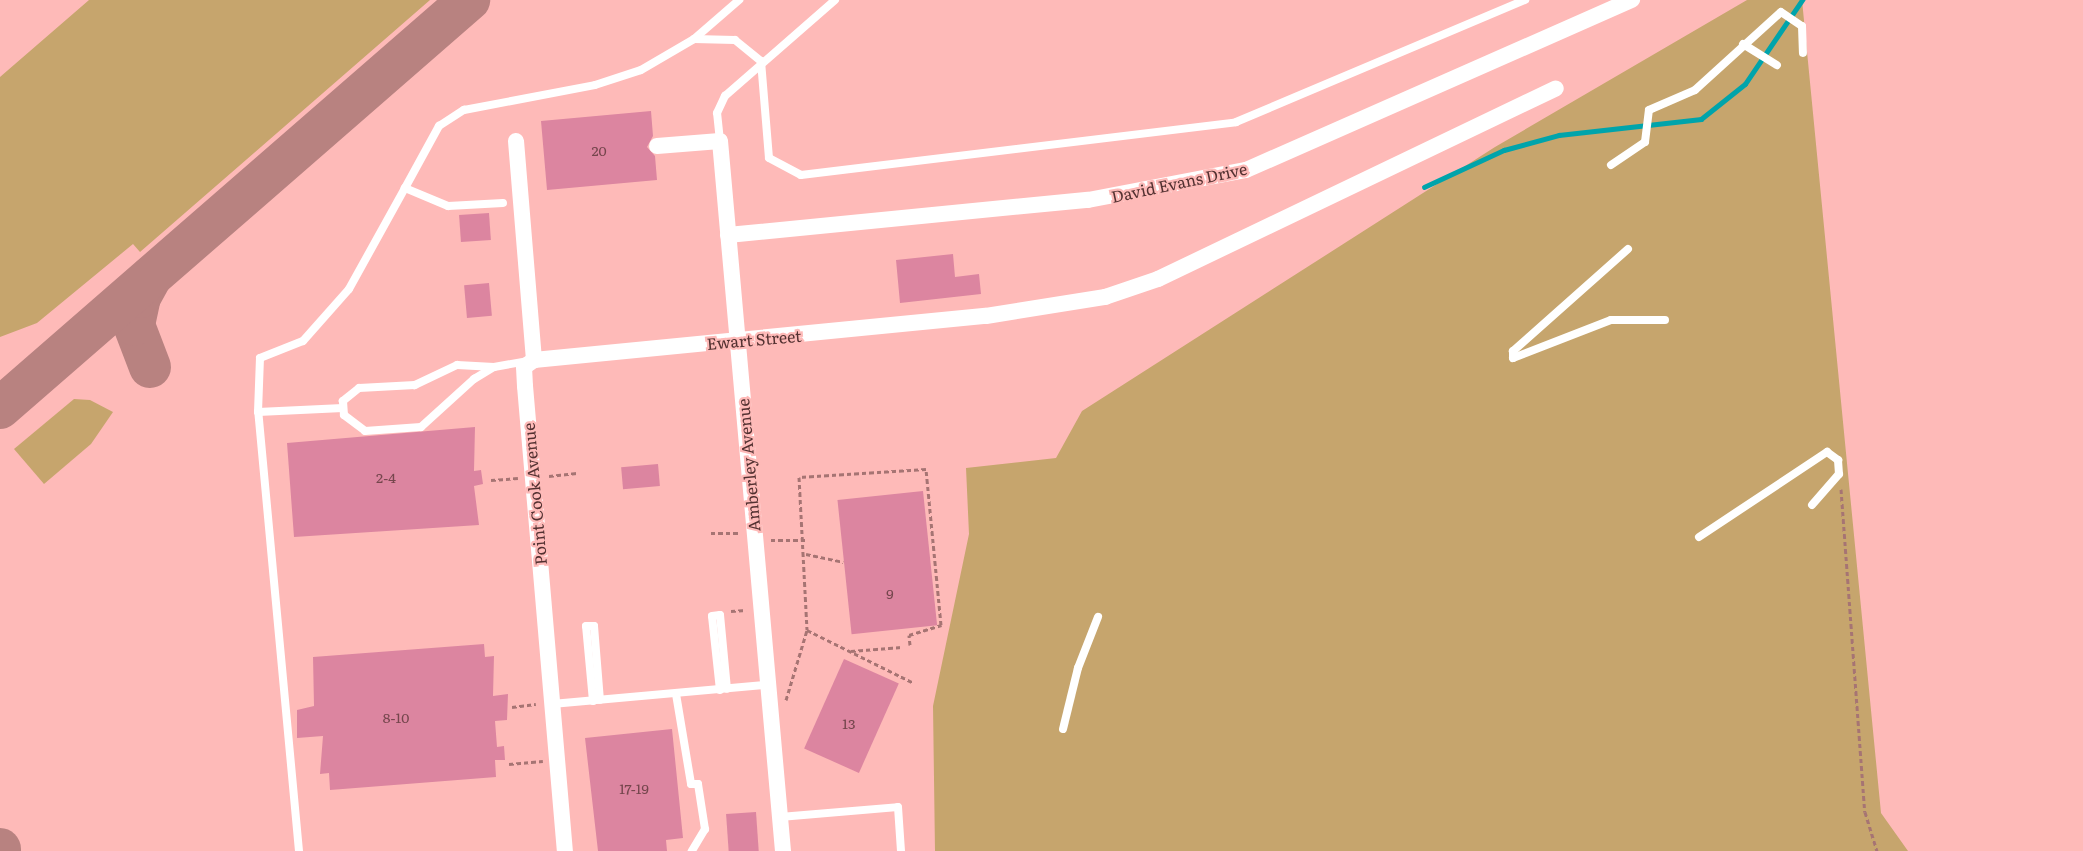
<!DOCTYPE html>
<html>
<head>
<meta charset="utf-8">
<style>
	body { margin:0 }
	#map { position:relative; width:2083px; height:851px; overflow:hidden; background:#febab8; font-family:Literata,serif }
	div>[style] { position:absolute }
	.green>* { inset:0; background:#c6a56d }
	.stream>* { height:4.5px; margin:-2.25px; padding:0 2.25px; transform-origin:2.25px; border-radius:2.25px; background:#00a4ab }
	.taxiway>* { height:42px; margin:-21px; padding:0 21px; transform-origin:21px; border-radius:21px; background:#b88280 }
	.building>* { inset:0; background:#dc85a0; transform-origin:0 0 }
	.path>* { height:3px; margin-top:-1.5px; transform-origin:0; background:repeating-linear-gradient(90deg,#a67473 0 4.5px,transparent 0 7.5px) }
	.lane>* { height:8px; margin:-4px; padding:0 4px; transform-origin:4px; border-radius:4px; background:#fff }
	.street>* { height:16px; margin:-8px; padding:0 8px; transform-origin:8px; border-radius:8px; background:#fff }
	span { translate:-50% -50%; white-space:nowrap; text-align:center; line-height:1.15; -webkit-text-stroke:4.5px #febab8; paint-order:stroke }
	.number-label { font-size:14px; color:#75464d }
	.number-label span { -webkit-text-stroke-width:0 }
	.street-label { font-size:16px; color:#533131 }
</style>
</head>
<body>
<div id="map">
	<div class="green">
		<div style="clip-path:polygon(89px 0,430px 0,140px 252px,133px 244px,37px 323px,0 337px,0 77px)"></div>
		<div style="clip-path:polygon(1747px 0,1802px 0,1881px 813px,1908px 851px,935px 851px,933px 706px,969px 534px,966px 468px,1056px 458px,1082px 411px,1495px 147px)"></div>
		<div style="clip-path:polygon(74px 399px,90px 400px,113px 412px,91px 444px,44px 484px,14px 449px)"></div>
	</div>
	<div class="stream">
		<div style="left:1424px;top:187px;width:88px;rotate:-24.8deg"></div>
		<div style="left:1504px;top:150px;width:57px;rotate:-15.3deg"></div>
		<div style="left:1559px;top:135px;width:143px;rotate:-6.4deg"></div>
		<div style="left:1701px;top:119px;width:56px;rotate:-38.5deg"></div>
		<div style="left:1745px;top:84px;width:102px;rotate:-55.8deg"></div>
	</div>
	<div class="taxiway">
		<div style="left:150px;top:367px;width:45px;rotate:-110.9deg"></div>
		<div style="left:134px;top:325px;width:29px;rotate:-78deg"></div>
		<div style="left:140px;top:297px;width:23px;rotate:-61deg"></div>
		<div style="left:0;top:408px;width:622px;rotate:-41.02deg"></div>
		<div style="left:0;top:849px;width:2px;rotate:90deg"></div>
	</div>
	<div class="building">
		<div style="clip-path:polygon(651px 111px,653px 136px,647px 147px,655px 156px,657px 180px,547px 190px,541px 121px)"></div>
		<div style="left:489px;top:213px;width:27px;height:30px;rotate:86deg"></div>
		<div style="clip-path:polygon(953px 254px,955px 277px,979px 274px,981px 294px,900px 303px,896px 260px)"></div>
		<div style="left:489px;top:283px;width:33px;height:25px;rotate:85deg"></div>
		<div style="clip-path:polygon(475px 427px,474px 471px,481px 470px,483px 484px,474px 486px,479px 525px,294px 537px,287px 443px)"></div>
		<div style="left:658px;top:464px;width:22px;height:37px;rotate:85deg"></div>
		<div style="left:923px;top:491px;width:135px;height:86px;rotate:84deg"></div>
		<div style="clip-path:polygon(484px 644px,485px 657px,494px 656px,493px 696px,508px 694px,507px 720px,495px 721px,497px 747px,504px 746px,505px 760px,495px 760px,496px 777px,330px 790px,329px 773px,320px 774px,323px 736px,297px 738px,297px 710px,314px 706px,313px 657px)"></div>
		<div style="left:844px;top:659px;width:60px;height:98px;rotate:24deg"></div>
		<div style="clip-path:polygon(672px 729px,683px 838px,666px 840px,667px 851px,598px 851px,585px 738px)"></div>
		<div style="left:756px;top:812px;width:39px;height:30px;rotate:86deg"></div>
	</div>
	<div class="path">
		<div style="left:549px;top:476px;width:28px;rotate:-6deg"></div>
		<div style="left:491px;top:480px;width:27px;rotate:-4deg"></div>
		<div style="left:1841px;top:489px;width:324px;rotate:85.8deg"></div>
		<div style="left:1865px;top:812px;width:41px;rotate:72.9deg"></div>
		<div style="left:711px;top:533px;width:30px"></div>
		<div style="left:771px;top:540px;width:34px"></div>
		<div style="left:806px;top:554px;width:38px;rotate:12deg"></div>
		<div style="left:731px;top:611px;width:15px;rotate:-4deg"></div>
		<div style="left:910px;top:645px;width:10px;rotate:-96deg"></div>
		<div style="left:909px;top:635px;width:34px;rotate:-17deg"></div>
		<div style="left:941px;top:625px;width:157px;rotate:-95.5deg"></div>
		<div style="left:926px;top:469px;width:127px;rotate:176.4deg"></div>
		<div style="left:799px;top:477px;width:153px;rotate:87deg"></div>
		<div style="left:807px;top:630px;width:119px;rotate:26.4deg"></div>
		<div style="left:851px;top:651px;width:51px;rotate:-4.5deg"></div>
		<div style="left:786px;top:700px;width:73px;rotate:-73.3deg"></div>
		<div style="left:512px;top:707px;width:24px;rotate:-7deg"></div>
		<div style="left:509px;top:764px;width:34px;rotate:-5deg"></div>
	</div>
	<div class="lane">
		<div style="left:694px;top:39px;width:60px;rotate:-40.9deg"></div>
		<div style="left:1743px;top:44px;width:40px;rotate:32deg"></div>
		<div style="left:720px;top:141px;width:28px;rotate:-96deg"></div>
		<div style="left:717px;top:113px;width:19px;rotate:-65deg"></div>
		<div style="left:725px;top:96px;width:146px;rotate:-41.1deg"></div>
		<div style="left:1611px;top:165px;width:41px;rotate:-34.1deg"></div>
		<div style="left:1645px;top:142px;width:32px;rotate:-83deg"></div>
		<div style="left:1649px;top:110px;width:50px;rotate:-23.5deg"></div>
		<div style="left:1695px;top:90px;width:116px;rotate:-42.2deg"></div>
		<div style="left:1781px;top:12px;width:25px;rotate:34deg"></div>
		<div style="left:1802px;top:26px;width:27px;rotate:88deg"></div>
		<div style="left:503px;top:203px;width:55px;rotate:176.9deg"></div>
		<div style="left:448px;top:206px;width:47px;rotate:-157.3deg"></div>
		<div style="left:405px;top:188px;width:71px;rotate:-61.3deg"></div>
		<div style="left:439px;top:126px;width:30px;rotate:-33deg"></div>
		<div style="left:464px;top:110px;width:133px;rotate:-10.8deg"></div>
		<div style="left:595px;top:85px;width:48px;rotate:-18.1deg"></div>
		<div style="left:641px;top:70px;width:61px;rotate:-30.3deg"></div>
		<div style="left:694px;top:39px;width:41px;rotate:1.4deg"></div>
		<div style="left:735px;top:40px;width:33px;rotate:39deg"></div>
		<div style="left:761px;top:61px;width:97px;rotate:85.3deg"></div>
		<div style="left:769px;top:158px;width:36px;rotate:28deg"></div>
		<div style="left:801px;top:175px;width:438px;rotate:-6.9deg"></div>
		<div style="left:1236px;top:122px;width:314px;rotate:-22.9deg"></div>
		<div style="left:1628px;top:249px;width:154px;rotate:138.4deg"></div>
		<div style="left:1513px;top:351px;width:7px;rotate:90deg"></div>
		<div style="left:1513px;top:358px;width:105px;rotate:-21.2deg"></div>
		<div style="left:1611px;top:320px;width:54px"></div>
		<div style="left:494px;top:367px;width:37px;rotate:-177deg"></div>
		<div style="left:457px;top:365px;width:47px;rotate:154.5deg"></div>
		<div style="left:415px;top:385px;width:56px;rotate:176.9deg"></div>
		<div style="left:359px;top:388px;width:21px;rotate:141deg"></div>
		<div style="left:343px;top:401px;width:14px;rotate:86deg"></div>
		<div style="left:344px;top:415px;width:26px;rotate:37deg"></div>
		<div style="left:365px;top:431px;width:56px;rotate:-4.1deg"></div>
		<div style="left:421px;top:427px;width:72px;rotate:-42.2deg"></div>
		<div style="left:474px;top:379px;width:23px;rotate:-31deg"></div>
		<div style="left:494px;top:367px;width:35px;rotate:-10deg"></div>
		<div style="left:258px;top:412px;width:85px;rotate:-2.7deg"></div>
		<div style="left:1699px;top:537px;width:154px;rotate:-33.6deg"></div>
		<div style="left:1827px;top:452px;width:14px;rotate:36deg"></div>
		<div style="left:1838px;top:460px;width:14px;rotate:86deg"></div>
		<div style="left:1839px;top:474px;width:41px;rotate:131.1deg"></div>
		<div style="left:720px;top:690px;width:74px;rotate:-96.2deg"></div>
		<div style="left:712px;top:616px;width:8px;rotate:-7deg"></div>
		<div style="left:720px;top:615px;width:74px;rotate:84.6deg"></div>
		<div style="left:676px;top:694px;width:91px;rotate:80.5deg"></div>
		<div style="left:691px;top:784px;width:7px"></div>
		<div style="left:698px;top:784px;width:46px;rotate:81.2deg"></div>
		<div style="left:705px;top:829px;width:26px;rotate:121deg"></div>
		<div style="left:593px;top:701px;width:75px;rotate:-95.3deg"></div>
		<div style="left:586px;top:626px;width:8px"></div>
		<div style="left:594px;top:626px;width:74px;rotate:85.4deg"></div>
		<div style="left:552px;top:704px;width:216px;rotate:-5.1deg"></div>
		<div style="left:1063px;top:729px;width:63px;rotate:-76.2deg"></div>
		<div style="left:1078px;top:668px;width:55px;rotate:-68.6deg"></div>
		<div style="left:780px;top:817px;width:118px;rotate:-4.8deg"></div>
		<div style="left:898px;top:807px;width:44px;rotate:86.1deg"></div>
		<div style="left:299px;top:851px;width:441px;rotate:-95.3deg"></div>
		<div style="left:258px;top:412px;width:54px;rotate:-87.9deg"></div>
		<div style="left:260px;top:358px;width:46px;rotate:-21.6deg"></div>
		<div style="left:303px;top:341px;width:69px;rotate:-48.5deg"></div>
		<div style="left:349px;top:289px;width:115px;rotate:-61deg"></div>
	</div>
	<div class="street">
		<div style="left:516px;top:141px;width:220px;rotate:85.3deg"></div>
		<div style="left:534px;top:360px;width:12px;rotate:145deg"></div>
		<div style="left:524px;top:367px;width:19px;rotate:87deg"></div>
		<div style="left:525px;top:386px;width:467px;rotate:85.1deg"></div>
		<div style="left:657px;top:146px;width:63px;rotate:-4.5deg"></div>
		<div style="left:720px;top:141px;width:713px;rotate:84.93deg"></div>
		<div style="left:728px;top:235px;width:362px;rotate:-5.6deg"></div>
		<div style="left:1088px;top:200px;width:161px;rotate:-10.8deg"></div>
		<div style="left:1246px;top:170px;width:422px;rotate:-23.8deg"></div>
		<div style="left:534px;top:360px;width:454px;rotate:-5.6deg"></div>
		<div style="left:986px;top:316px;width:121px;rotate:-9.1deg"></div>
		<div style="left:1105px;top:297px;width:56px;rotate:-18.8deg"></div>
		<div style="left:1158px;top:279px;width:441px;rotate:-25.6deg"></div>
	</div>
	<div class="number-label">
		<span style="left:599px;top:150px">20</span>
		<span style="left:386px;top:477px">2-4</span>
		<span style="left:890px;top:593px">9</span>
		<span style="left:396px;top:717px">8-10</span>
		<span style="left:849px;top:723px">13</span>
		<span style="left:634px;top:788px">17-19</span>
	</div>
	<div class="street-label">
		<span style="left:1179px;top:182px;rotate:-12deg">David Evans Drive</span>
		<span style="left:754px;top:339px;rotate:-5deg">Ewart Street</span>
		<span style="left:748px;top:465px;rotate:-95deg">Amberley Avenue</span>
		<span style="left:534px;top:494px;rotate:-95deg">Point Cook Avenue</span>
	</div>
</div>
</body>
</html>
